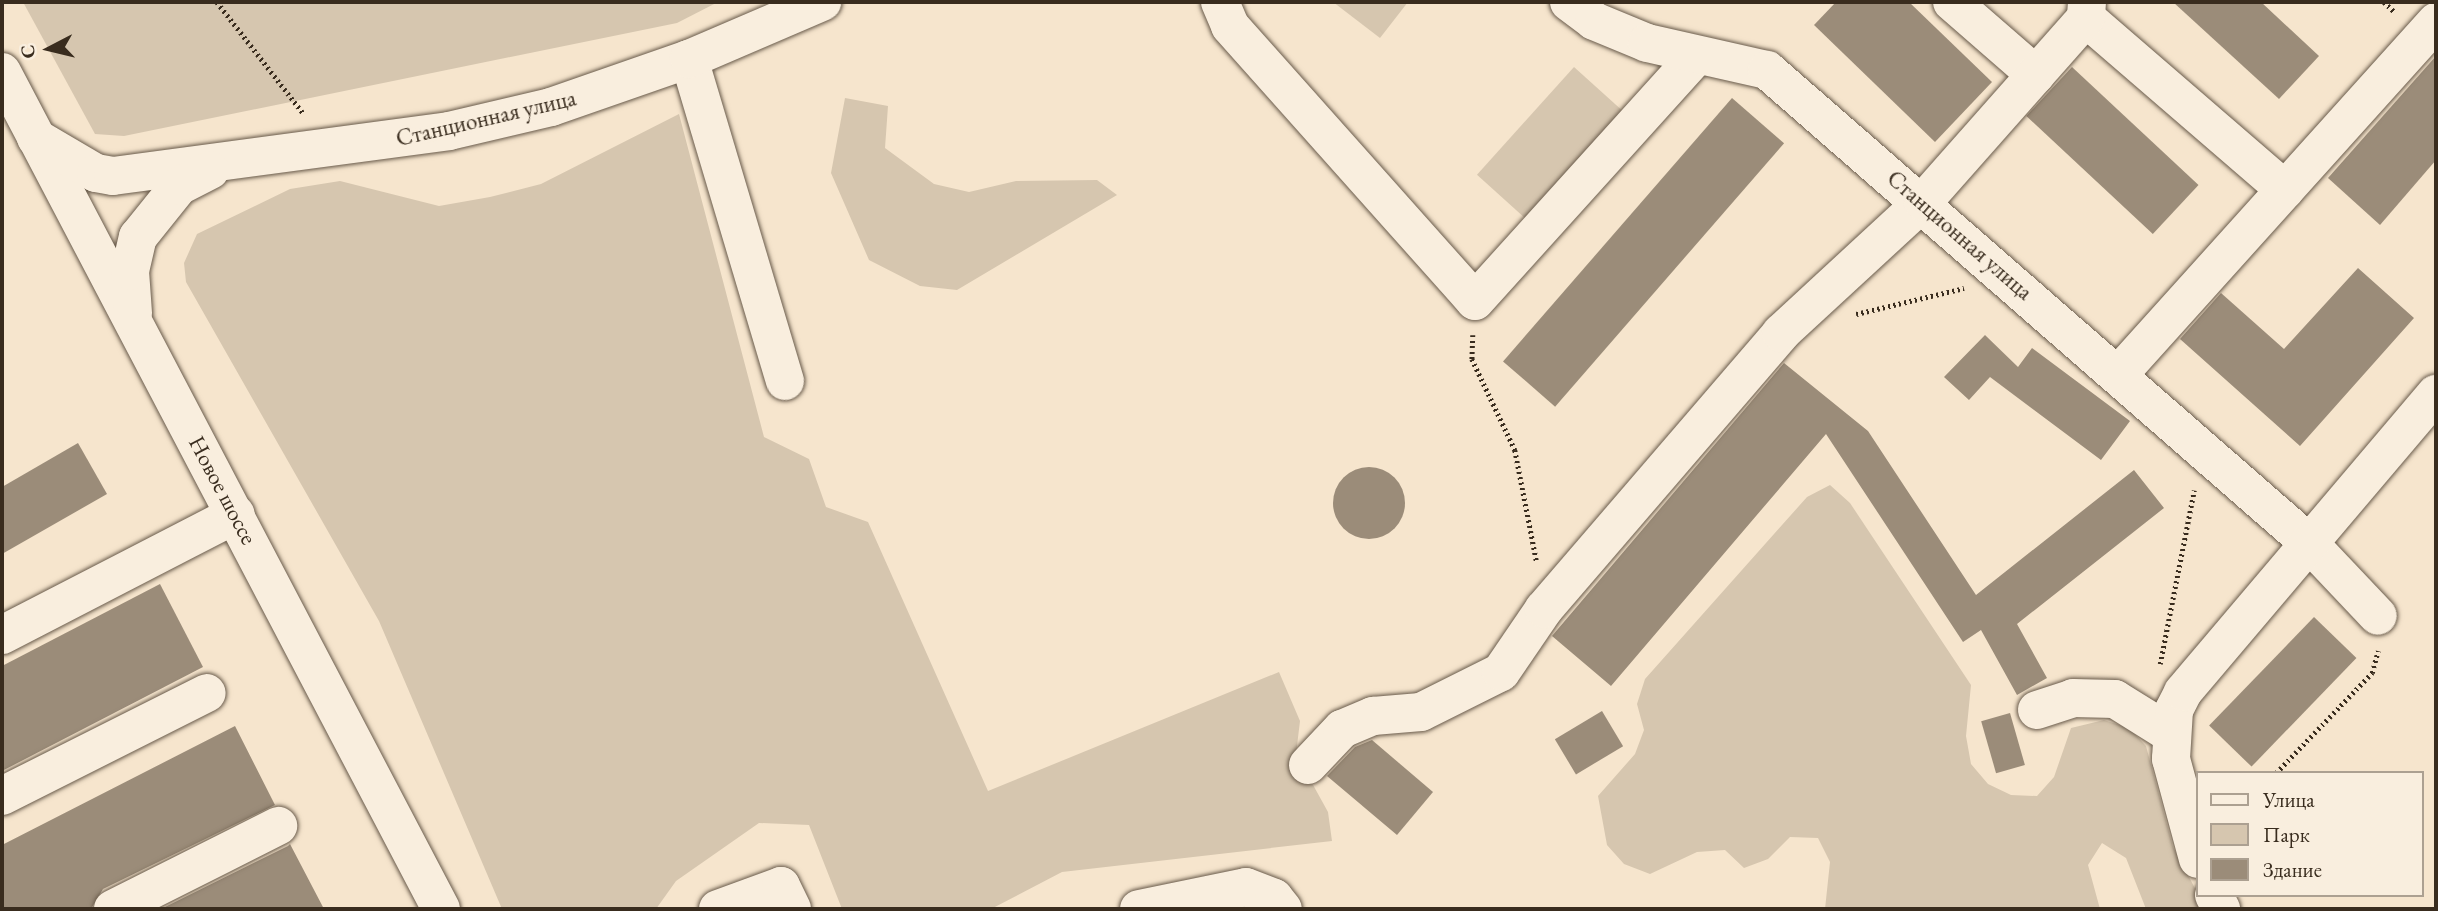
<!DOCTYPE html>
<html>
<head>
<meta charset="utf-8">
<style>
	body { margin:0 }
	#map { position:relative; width:2438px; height:911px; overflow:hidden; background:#f6e5cd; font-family:"EB Garamond",serif }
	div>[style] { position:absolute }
	.green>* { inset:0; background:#d6c6af; transform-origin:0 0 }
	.building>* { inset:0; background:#9b8c79; transform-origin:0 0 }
	.round { border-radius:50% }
	.path>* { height:4.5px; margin-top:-2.25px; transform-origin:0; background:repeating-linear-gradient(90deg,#392c1e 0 2px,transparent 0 5.5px) }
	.roads { filter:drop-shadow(0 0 2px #685a4a) drop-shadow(0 0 2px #685a4a) }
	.minor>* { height:38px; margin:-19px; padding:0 19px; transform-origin:19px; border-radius:19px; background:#f9eede }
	span { translate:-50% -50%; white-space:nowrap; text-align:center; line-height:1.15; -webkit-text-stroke:5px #f9eede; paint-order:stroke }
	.street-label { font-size:23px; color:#392c1e }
	.frame { position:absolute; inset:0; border:4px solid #392c1e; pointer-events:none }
	.legend { position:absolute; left:2196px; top:771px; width:228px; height:126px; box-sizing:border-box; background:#f9eede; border:2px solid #aca091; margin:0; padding:9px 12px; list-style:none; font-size:21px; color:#392c1e }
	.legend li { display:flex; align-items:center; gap:14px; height:35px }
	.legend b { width:35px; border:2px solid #aca091 }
	.north { position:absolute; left:14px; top:14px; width:70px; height:70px; -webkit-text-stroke:5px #f9eede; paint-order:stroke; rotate:263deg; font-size:19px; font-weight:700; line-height:28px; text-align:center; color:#392c1e }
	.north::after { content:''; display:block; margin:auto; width:24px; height:32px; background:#392c1e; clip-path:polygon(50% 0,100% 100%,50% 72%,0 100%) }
</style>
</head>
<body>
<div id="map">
	<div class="green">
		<div style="clip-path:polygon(23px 2px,718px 2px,677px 23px,124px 136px,95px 134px)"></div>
		<div style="clip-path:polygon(1333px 2px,1408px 2px,1380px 38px)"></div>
		<div style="left:1574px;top:67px;width:72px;height:145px;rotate:42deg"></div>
		<div style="clip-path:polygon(845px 98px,888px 106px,885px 148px,934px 184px,969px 192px,1016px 181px,1097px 180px,1117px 195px,957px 290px,920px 286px,869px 260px,831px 173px)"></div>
		<div style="clip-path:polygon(679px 114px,764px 437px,809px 459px,826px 507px,868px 522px,988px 791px,1279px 672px,1300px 721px,1296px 754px,1328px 812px,1332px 841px,1062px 872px,991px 909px,842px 909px,809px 825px,759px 823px,676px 881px,656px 909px,502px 909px,379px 621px,186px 282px,184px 263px,197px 234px,290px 189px,340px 181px,439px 206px,490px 197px,541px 184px)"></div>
		<div style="clip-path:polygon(1830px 485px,1850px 503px,1971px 685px,1966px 736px,1971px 764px,1988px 784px,2011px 795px,2037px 796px,2054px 777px,2071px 728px,2104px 720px,2129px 728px,2146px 746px,2173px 847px,2206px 909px,2146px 909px,2126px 858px,2102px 843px,2088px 865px,2100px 909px,1825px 909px,1830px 862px,1818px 838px,1790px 837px,1768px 859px,1744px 868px,1725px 850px,1697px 852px,1650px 874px,1624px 864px,1607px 845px,1598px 796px,1635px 754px,1644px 730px,1637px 704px,1645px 679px,1807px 497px)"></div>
	</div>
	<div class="building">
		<div style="clip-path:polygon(1836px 2px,1909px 2px,1992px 82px,1935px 142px,1814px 25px)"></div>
		<div style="clip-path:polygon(2173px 2px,2261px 2px,2319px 56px,2279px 99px)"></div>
		<div style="clip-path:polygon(2436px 56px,2436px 160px,2380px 225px,2328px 178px)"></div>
		<div style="left:2072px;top:67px;width:173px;height:67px;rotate:43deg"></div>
		<div style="left:1732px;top:98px;width:69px;height:349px;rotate:41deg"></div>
		<div style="clip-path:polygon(2358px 268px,2414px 318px,2300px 446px,2180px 339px,2221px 293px,2284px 349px)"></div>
		<div style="clip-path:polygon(1985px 335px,2018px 367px,2032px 348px,2130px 421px,2101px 460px,1990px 377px,1969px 400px,1944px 377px)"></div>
		<div style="clip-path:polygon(1784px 363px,1868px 431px,1976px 595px,2134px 470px,2164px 508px,2017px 624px,2047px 678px,2017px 695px,1981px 630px,1963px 642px,1826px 434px,1611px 686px,1552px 636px)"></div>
		<div style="clip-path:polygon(78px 443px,107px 494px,2px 554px,2px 487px)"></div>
		<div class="round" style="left:1333px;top:467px;width:72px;height:72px"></div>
		<div style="clip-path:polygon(160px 584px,203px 667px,2px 771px,2px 666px)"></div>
		<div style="left:2314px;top:617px;width:59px;height:151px;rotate:44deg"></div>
		<div style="left:1602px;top:711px;width:41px;height:55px;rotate:59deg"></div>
		<div style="left:2010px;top:713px;width:54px;height:30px;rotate:74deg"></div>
		<div style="clip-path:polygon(235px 726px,275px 805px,103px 889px,91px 909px,2px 909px,2px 845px)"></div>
		<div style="clip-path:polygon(1372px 740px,1433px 792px,1397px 835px,1327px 776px,1355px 747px)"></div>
		<div style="clip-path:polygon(290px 844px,324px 909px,161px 909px,288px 846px)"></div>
	</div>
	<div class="path">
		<div style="left:217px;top:2px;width:140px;rotate:52.2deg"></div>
		<div style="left:2384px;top:2px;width:16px;rotate:43deg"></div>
		<div style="left:1856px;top:314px;width:111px;rotate:-13.5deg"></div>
		<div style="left:1473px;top:335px;width:24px;rotate:92deg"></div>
		<div style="left:1472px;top:359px;width:101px;rotate:64.7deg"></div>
		<div style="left:1515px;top:450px;width:115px;rotate:79deg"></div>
		<div style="left:2160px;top:664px;width:177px;rotate:-78.9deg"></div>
		<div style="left:2276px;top:773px;width:139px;rotate:-46.2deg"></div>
		<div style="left:2372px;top:673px;width:23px;rotate:-75deg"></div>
	</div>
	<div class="roads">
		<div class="minor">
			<div style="left:1220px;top:2px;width:26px;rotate:67deg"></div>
			<div style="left:1230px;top:26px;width:368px;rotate:48.3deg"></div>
			<div style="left:1475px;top:301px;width:331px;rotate:-47.9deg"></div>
			<div style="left:1569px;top:2px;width:31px;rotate:37deg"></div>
			<div style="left:1594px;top:21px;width:57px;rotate:22.5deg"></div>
			<div style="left:1647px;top:43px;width:123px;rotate:12.7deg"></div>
			<div style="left:1767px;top:70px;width:719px;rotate:41.11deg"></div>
			<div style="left:2309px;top:543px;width:100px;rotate:46.6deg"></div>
			<div style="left:1952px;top:2px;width:111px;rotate:41deg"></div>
			<div style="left:2087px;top:2px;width:16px;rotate:94deg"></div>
			<div style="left:2086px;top:18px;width:263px;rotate:40.8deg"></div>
			<div style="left:689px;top:59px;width:336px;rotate:73.4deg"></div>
			<div style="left:2px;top:72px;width:945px;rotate:62.32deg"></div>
			<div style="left:36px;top:138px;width:69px;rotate:30.3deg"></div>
			<div style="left:96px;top:173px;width:17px;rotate:10deg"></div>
			<div style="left:113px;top:176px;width:339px;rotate:-7.6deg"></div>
			<div style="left:449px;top:131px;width:105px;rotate:-13.2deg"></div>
			<div style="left:551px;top:107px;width:146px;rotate:-19.2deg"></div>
			<div style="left:689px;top:59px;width:145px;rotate:-23.2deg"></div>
			<div style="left:133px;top:313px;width:42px;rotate:-94.1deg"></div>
			<div style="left:130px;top:271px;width:35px;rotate:-77deg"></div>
			<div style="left:138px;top:237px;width:65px;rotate:-51.2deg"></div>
			<div style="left:179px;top:186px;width:35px;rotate:-27deg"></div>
			<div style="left:2119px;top:374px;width:474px;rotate:-48deg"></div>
			<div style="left:2px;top:635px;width:263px;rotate:-27.3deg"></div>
			<div style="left:2037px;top:710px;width:38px;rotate:-18deg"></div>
			<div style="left:2073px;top:698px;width:42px;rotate:1.4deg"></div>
			<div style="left:2115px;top:699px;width:66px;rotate:32deg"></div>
			<div style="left:1308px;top:765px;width:50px;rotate:-46.6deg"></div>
			<div style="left:1342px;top:729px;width:34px;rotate:-23deg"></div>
			<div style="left:1373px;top:716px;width:48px;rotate:-4.8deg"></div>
			<div style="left:1421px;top:712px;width:89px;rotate:-26.6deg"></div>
			<div style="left:1501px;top:672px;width:76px;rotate:-55.7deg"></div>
			<div style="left:1544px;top:609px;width:364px;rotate:-49.3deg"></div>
			<div style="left:1781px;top:333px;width:193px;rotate:-42.7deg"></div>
			<div style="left:1923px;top:202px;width:246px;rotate:-48.5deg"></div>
			<div style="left:2px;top:796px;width:229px;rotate:-26.7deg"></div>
			<div style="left:2198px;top:859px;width:104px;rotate:-105.1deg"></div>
			<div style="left:2171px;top:759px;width:49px;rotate:-86.5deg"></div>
			<div style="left:2174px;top:710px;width:20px;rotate:-63deg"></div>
			<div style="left:2183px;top:692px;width:391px;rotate:-49.7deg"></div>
			<div style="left:2214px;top:895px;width:16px;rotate:63deg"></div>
			<div style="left:113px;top:909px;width:185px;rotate:-26.7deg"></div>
			<div style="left:718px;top:909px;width:67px;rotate:-20.1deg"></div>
			<div style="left:781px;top:886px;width:25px;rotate:64deg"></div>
			<div style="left:1139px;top:909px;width:109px;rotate:-11.6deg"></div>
			<div style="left:1246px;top:887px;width:30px;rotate:21deg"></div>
			<div style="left:1274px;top:898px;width:14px;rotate:51deg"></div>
		</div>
	</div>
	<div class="street-label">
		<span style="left:486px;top:118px;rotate:-13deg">Станционная улица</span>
		<span style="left:1960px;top:235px;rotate:41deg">Станционная улица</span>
		<span style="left:223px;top:490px;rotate:62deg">Новое шоссе</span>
	</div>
	<div class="frame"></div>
	<ul class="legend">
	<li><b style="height:9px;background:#f9eede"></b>Улица</li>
	<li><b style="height:19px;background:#d6c6af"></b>Парк</li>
	<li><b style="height:19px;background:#9b8c79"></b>Здание</li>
	</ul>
	<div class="north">С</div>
</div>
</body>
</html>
